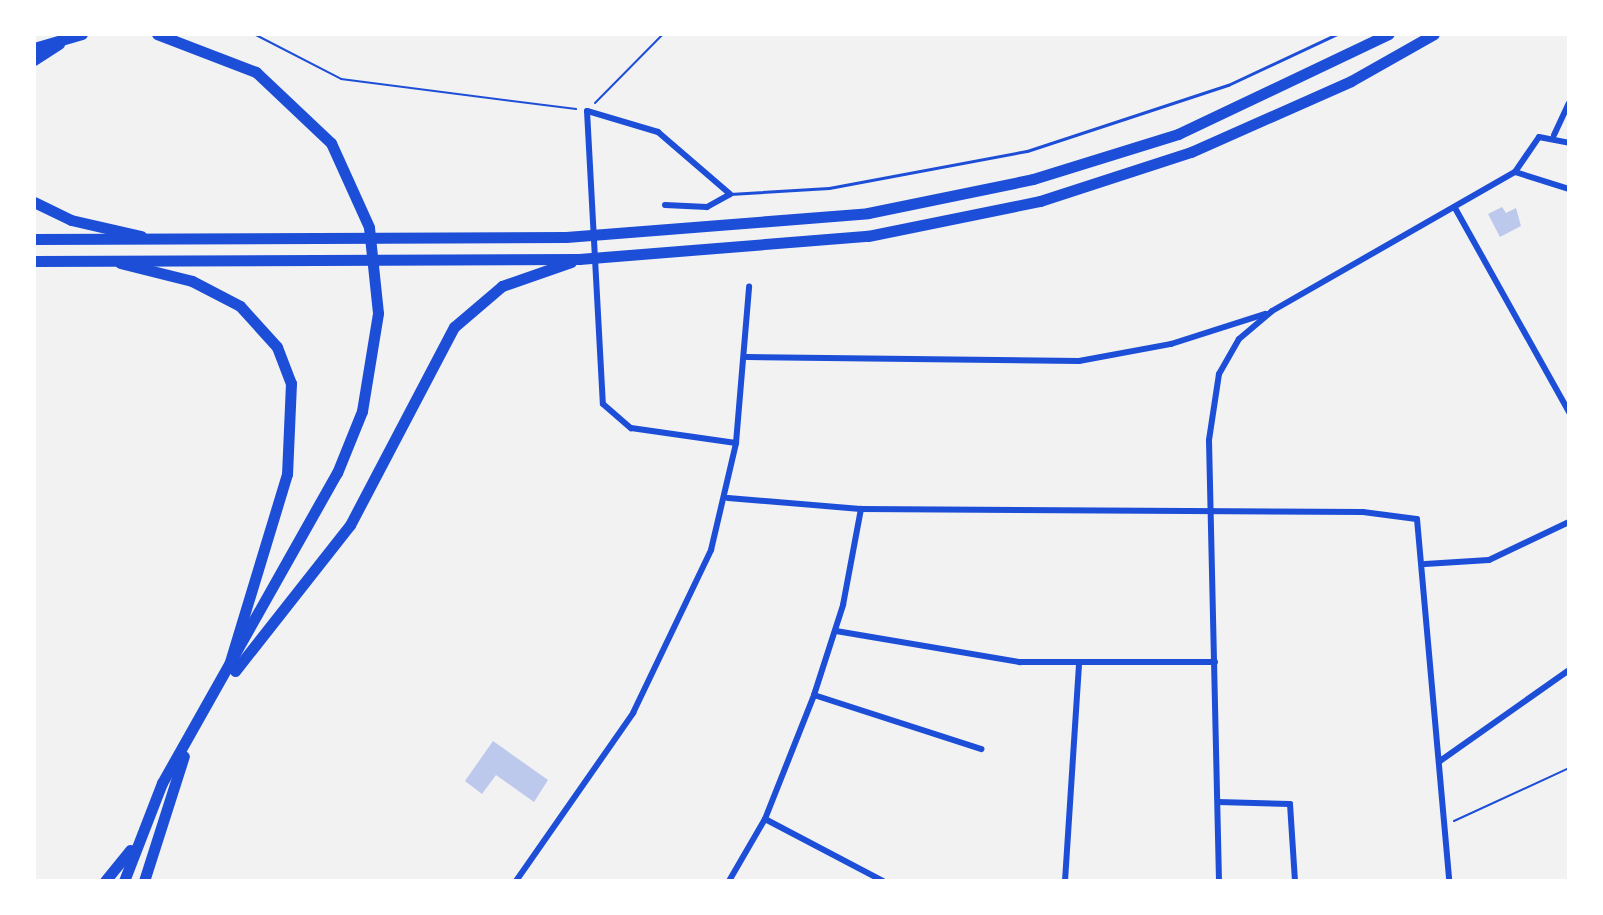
<!DOCTYPE html>
<html>
<head>
<meta charset="utf-8">
<style>
	body { margin:0 }
	#map { position:relative; width:1603px; height:915px; overflow:hidden; background:#f2f2f2; font-family:"Fira Sans Condensed",sans-serif }
	div>[style] { position:absolute }
	.building>* { inset:0; background:#bdc9ec }
	.path>* { height:2px; margin:-1px; padding:0 1px; transform-origin:1px; border-radius:1px; background:#1d4ed8 }
	.service>* { height:3px; margin:-1.5px; padding:0 1.5px; transform-origin:1.5px; border-radius:1.5px; background:#1d4ed8 }
	.minor>* { height:6px; margin:-3px; padding:0 3px; transform-origin:3px; border-radius:3px; background:#1d4ed8 }
	.trunk>* { height:11px; margin:-5.5px; padding:0 5.5px; transform-origin:5.5px; border-radius:5.5px; background:#1d4ed8 }
	span { translate:-50% -50%; white-space:nowrap; text-align:center; line-height:1.15; -webkit-text-stroke:6px #fff; paint-order:stroke }
	.frame { position:absolute; inset:0; border:36px solid #fff; pointer-events:none }
</style>
</head>
<body>
<div id="map">
	<div class="building">
		<div style="clip-path:polygon(1502px 207px,1506px 213px,1516px 208px,1521px 226px,1500px 237px,1488px 214px)"></div>
		<div style="clip-path:polygon(493px 741px,548px 780px,534px 802px,496px 775px,482px 794px,465px 781px)"></div>
	</div>
	<div class="path">
		<div style="left:254px;top:34px;width:98px;rotate:27.3deg"></div>
		<div style="left:341px;top:79px;width:237px;rotate:7.3deg"></div>
		<div style="left:595px;top:103px;width:97px;rotate:-45.4deg"></div>
		<div style="left:1454px;top:821px;width:127px;rotate:-24.7deg"></div>
	</div>
	<div class="service">
		<div style="left:730px;top:194px;width:99px;rotate:-3.5deg"></div>
		<div style="left:829px;top:188px;width:201px;rotate:-10.6deg"></div>
		<div style="left:1027px;top:151px;width:212px;rotate:-18.2deg"></div>
		<div style="left:1228px;top:85px;width:120px;rotate:-25.1deg"></div>
	</div>
	<div class="minor">
		<div style="left:1554px;top:135px;width:35px;rotate:-65deg"></div>
		<div style="left:1515px;top:172px;width:57px;rotate:17.5deg"></div>
		<div style="left:665px;top:205px;width:42px;rotate:2.7deg"></div>
		<div style="left:707px;top:207px;width:26px;rotate:-29deg"></div>
		<div style="left:730px;top:194px;width:95px;rotate:-139.3deg"></div>
		<div style="left:658px;top:132px;width:74px;rotate:-163.5deg"></div>
		<div style="left:587px;top:111px;width:293px;rotate:86.9deg"></div>
		<div style="left:603px;top:404px;width:37px;rotate:41deg"></div>
		<div style="left:631px;top:428px;width:106px;rotate:8.1deg"></div>
		<div style="left:1455px;top:208px;width:234px;rotate:60.8deg"></div>
		<div style="left:747px;top:357px;width:332px;rotate:0.7deg"></div>
		<div style="left:1079px;top:361px;width:94px;rotate:-10.5deg"></div>
		<div style="left:1171px;top:344px;width:99px;rotate:-17.7deg"></div>
		<div style="left:728px;top:498px;width:133px;rotate:4.7deg"></div>
		<div style="left:861px;top:509px;width:502px;rotate:0.34deg"></div>
		<div style="left:1363px;top:512px;width:54px;rotate:7.4deg"></div>
		<div style="left:1417px;top:519px;width:363px;rotate:84.9deg"></div>
		<div style="left:1425px;top:564px;width:64px;rotate:-3.6deg"></div>
		<div style="left:1489px;top:560px;width:89px;rotate:-25.4deg"></div>
		<div style="left:836px;top:631px;width:187px;rotate:9.6deg"></div>
		<div style="left:1020px;top:662px;width:195px"></div>
		<div style="left:814px;top:695px;width:176px;rotate:17.9deg"></div>
		<div style="left:1440px;top:761px;width:158px;rotate:-35.2deg"></div>
		<div style="left:1218px;top:802px;width:72px;rotate:1.6deg"></div>
		<div style="left:1290px;top:804px;width:77px;rotate:86.3deg"></div>
		<div style="left:765px;top:819px;width:133px;rotate:27.7deg"></div>
		<div style="left:516px;top:881px;width:205px;rotate:-55.1deg"></div>
		<div style="left:633px;top:713px;width:181px;rotate:-64.4deg"></div>
		<div style="left:711px;top:550px;width:110px;rotate:-76.8deg"></div>
		<div style="left:736px;top:443px;width:157px;rotate:-85.2deg"></div>
		<div style="left:729px;top:881px;width:72px;rotate:-59.9deg"></div>
		<div style="left:765px;top:819px;width:133px;rotate:-68.4deg"></div>
		<div style="left:814px;top:695px;width:95px;rotate:-72.1deg"></div>
		<div style="left:843px;top:605px;width:98px;rotate:-79.4deg"></div>
		<div style="left:1065px;top:881px;width:216px;rotate:-86.3deg"></div>
		<div style="left:1219px;top:881px;width:441px;rotate:-91.3deg"></div>
		<div style="left:1209px;top:440px;width:67px;rotate:-81.4deg"></div>
		<div style="left:1219px;top:374px;width:40px;rotate:-60.3deg"></div>
		<div style="left:1239px;top:339px;width:43px;rotate:-40.3deg"></div>
		<div style="left:1272px;top:311px;width:280px;rotate:-29.8deg"></div>
		<div style="left:1515px;top:172px;width:42px;rotate:-55.6deg"></div>
		<div style="left:1539px;top:137px;width:31px;rotate:11deg"></div>
	</div>
	<div class="trunk">
		<div style="left:34px;top:48px;width:50px;rotate:-16.3deg"></div>
		<div style="left:34px;top:60px;width:30px;rotate:-33deg"></div>
		<div style="left:34px;top:202px;width:41px;rotate:25.9deg"></div>
		<div style="left:71px;top:220px;width:72px;rotate:12.9deg"></div>
		<div style="left:34px;top:239px;width:532px;rotate:-0.22deg"></div>
		<div style="left:566px;top:237px;width:303px;rotate:-4.5deg"></div>
		<div style="left:868px;top:213px;width:168px;rotate:-11.6deg"></div>
		<div style="left:1033px;top:179px;width:152px;rotate:-17.2deg"></div>
		<div style="left:1178px;top:134px;width:233px;rotate:-25.4deg"></div>
		<div style="left:34px;top:261px;width:545px;rotate:-0.21deg"></div>
		<div style="left:579px;top:259px;width:290px;rotate:-4.6deg"></div>
		<div style="left:868px;top:236px;width:176px;rotate:-11.5deg"></div>
		<div style="left:1040px;top:201px;width:159px;rotate:-18deg"></div>
		<div style="left:1191px;top:152px;width:175px;rotate:-23.9deg"></div>
		<div style="left:1351px;top:81px;width:95px;rotate:-29.5deg"></div>
		<div style="left:120px;top:263px;width:74px;rotate:14deg"></div>
		<div style="left:192px;top:281px;width:54px;rotate:27.5deg"></div>
		<div style="left:240px;top:306px;width:55px;rotate:47.9deg"></div>
		<div style="left:277px;top:347px;width:39px;rotate:69deg"></div>
		<div style="left:291px;top:383px;width:91px;rotate:92.5deg"></div>
		<div style="left:287px;top:474px;width:203px;rotate:106.9deg"></div>
		<div style="left:235px;top:671px;width:186px;rotate:-51.8deg"></div>
		<div style="left:350px;top:525px;width:224px;rotate:-62.3deg"></div>
		<div style="left:454px;top:327px;width:63px;rotate:-40.5deg"></div>
		<div style="left:502px;top:286px;width:73px;rotate:-19.2deg"></div>
		<div style="left:105px;top:881px;width:40px;rotate:-51deg"></div>
		<div style="left:124px;top:881px;width:105px;rotate:-68.8deg"></div>
		<div style="left:162px;top:783px;width:356px;rotate:-60.6deg"></div>
		<div style="left:337px;top:473px;width:67px;rotate:-68deg"></div>
		<div style="left:362px;top:411px;width:99px;rotate:-80.7deg"></div>
		<div style="left:378px;top:313px;width:86px;rotate:-96deg"></div>
		<div style="left:369px;top:227px;width:92px;rotate:-114.3deg"></div>
		<div style="left:331px;top:143px;width:103px;rotate:-136.6deg"></div>
		<div style="left:256px;top:72px;width:106px;rotate:-159deg"></div>
		<div style="left:144px;top:881px;width:131px;rotate:-72.3deg"></div>
	</div>
	<div class="frame"></div>
</div>
</body>
</html>
